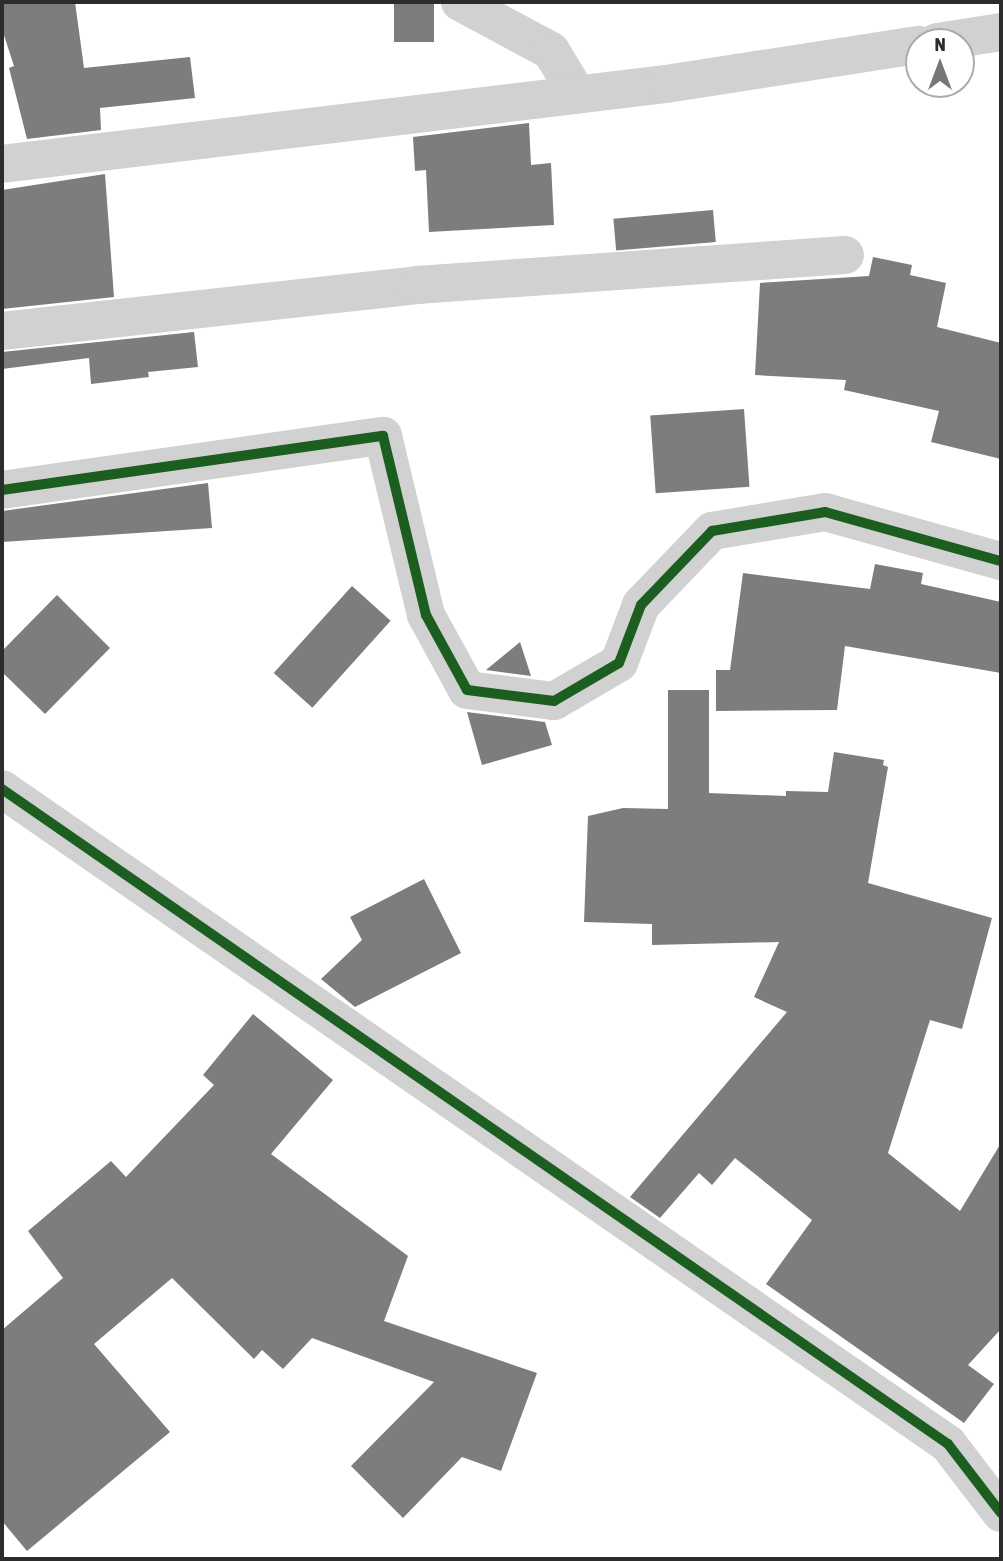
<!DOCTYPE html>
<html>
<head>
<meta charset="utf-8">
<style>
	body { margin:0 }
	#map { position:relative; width:1003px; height:1561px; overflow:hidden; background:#fff; font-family:"Asap Condensed",sans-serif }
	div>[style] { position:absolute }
	.building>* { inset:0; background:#7d7d7d; transform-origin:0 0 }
	.minor>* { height:38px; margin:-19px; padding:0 19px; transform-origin:19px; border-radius:19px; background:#d1d1d1 }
	.cycleway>* { height:10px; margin:-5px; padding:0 5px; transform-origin:5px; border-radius:5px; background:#1b5e20 }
	span { translate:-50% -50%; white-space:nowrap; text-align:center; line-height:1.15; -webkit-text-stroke:7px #fff; paint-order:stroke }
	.frame { position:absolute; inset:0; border:4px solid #2c2c2c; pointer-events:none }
	.north { position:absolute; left:905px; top:28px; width:70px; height:70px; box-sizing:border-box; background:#fff; border:2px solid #ababab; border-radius:50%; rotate:0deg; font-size:19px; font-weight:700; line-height:28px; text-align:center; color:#2c2c2c }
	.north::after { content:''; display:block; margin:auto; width:24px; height:32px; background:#767676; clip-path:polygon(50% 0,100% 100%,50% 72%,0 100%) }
</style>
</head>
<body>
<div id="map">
	<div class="building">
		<div style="clip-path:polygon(2px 2px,75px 2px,84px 68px,190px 57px,195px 98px,100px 108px,101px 130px,27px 139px,9px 68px,14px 66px,2px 29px)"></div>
		<div style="left:394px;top:2px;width:40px;height:40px"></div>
		<div style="clip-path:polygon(529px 123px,531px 165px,551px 163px,554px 225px,429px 232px,426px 170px,415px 171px,413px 137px)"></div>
		<div style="clip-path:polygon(105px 174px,114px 297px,2px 309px,2px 190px)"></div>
		<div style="left:713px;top:210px;width:32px;height:100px;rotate:85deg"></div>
		<div style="clip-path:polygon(873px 257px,912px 265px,910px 275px,946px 283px,937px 327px,1001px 343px,1001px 459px,931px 442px,939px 411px,844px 390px,846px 380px,755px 375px,760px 283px,869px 276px)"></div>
		<div style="clip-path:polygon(194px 332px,198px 367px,148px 372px,149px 377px,91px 384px,89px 358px,2px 369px,2px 352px)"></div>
		<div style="left:744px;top:409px;width:78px;height:94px;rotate:86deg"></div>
		<div style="clip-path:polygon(208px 483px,212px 528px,2px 542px,2px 511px)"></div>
		<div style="clip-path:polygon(875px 564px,923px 573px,921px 584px,1001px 602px,1001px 673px,845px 646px,837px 710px,716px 711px,716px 670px,730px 670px,743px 573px,870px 589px)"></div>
		<div style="left:352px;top:586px;width:52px;height:117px;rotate:42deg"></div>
		<div style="clip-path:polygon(57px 595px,110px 648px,45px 714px,2px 672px,2px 651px)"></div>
		<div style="clip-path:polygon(520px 642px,531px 676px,486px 670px)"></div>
		<div style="clip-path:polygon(668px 690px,709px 690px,709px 793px,786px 796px,786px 791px,828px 792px,834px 752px,884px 760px,883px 765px,888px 767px,868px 883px,992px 918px,962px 1029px,930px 1020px,888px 1153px,960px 1211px,1001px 1143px,1001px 1329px,968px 1365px,994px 1384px,964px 1423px,766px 1284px,812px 1220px,735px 1158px,712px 1185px,699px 1173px,660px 1218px,630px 1197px,787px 1012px,754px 997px,779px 942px,652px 945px,652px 924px,584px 922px,588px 816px,623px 808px,668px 809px)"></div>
		<div style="clip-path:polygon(467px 712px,545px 722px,552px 745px,482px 765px)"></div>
		<div style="clip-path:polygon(424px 879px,461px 953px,355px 1007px,321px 979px,362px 940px,350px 917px)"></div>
		<div style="clip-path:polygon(253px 1014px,333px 1080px,271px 1154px,408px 1256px,384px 1321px,537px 1373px,501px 1471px,462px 1457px,403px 1518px,351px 1466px,434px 1382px,312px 1338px,283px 1369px,262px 1350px,254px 1359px,172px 1278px,94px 1344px,170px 1432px,27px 1551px,2px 1521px,2px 1330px,63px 1278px,28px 1231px,111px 1161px,126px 1177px,214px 1085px,203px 1075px)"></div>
	</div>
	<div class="minor">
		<div style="left:460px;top:2px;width:103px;rotate:28.3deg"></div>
		<div style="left:551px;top:51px;width:50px;rotate:58.8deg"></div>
		<div style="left:937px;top:42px;width:65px;rotate:-8.9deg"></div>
		<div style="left:2px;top:164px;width:669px;rotate:-6.87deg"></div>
		<div style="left:666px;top:84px;width:256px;rotate:-8.8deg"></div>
		<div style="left:2px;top:331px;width:418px;rotate:-6.3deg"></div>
		<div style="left:417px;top:285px;width:429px;rotate:-4deg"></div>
		<div style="left:2px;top:490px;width:385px;rotate:-8.1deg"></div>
		<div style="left:383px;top:436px;width:184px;rotate:76.5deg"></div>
		<div style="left:426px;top:615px;width:85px;rotate:61.3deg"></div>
		<div style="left:467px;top:690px;width:88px;rotate:7.2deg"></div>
		<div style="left:554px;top:701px;width:75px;rotate:-30.3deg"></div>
		<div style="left:619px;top:663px;width:62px;rotate:-69.2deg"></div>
		<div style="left:641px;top:605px;width:103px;rotate:-46.2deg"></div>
		<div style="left:712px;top:531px;width:115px;rotate:-9.5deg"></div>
		<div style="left:825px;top:512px;width:183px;rotate:15.6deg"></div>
		<div style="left:2px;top:789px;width:1151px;rotate:34.7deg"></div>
		<div style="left:948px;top:1444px;width:87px;rotate:52.5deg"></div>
	</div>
	<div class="cycleway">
		<div style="left:2px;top:490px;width:385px;rotate:-8.1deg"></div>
		<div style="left:383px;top:436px;width:184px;rotate:76.5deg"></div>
		<div style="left:426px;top:615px;width:85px;rotate:61.3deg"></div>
		<div style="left:467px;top:690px;width:88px;rotate:7.2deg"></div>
		<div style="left:554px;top:701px;width:75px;rotate:-30.3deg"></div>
		<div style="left:619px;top:663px;width:62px;rotate:-69.2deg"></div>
		<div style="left:641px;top:605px;width:103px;rotate:-46.2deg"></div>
		<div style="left:712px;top:531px;width:115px;rotate:-9.5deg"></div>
		<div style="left:825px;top:512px;width:183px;rotate:15.6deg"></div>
		<div style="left:2px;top:789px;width:1151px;rotate:34.7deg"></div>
		<div style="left:948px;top:1444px;width:87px;rotate:52.5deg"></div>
	</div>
	<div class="frame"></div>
	<div class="north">N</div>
</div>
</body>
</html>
